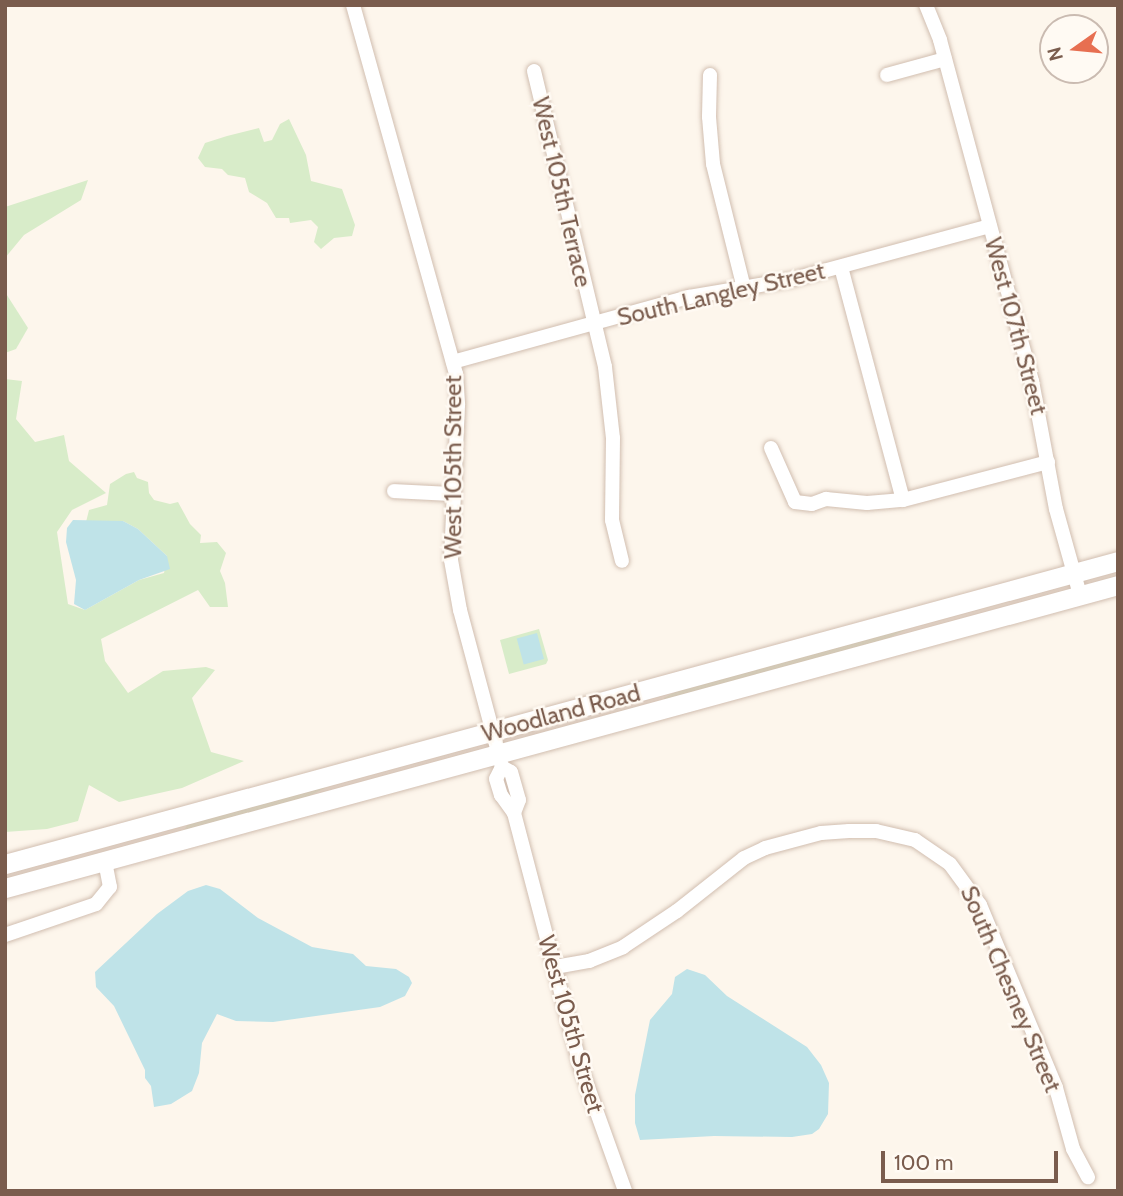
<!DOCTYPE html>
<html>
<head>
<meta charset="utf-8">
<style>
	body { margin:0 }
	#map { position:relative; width:1123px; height:1196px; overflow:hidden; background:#fdf6ec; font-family:Cabin,sans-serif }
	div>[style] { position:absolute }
	.green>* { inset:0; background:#d8ecc9 }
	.water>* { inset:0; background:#bfe3e8; transform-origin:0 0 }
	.roads { filter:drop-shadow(0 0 2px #d1beb0) drop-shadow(0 0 2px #d1beb0) }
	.minor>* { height:14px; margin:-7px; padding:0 7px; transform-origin:7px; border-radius:7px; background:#fff }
	.secondary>* { height:19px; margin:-9.5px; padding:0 9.5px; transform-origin:9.5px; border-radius:9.5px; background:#fff }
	span { translate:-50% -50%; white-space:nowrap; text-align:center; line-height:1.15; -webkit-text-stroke:5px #fffaf3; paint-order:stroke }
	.street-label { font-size:24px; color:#7a5c4d }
	.frame { position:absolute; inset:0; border:7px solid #7a5c4d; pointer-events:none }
	.north { position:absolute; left:1039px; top:14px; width:70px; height:70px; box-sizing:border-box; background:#fffaf3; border:2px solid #cabbb1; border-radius:50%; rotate:255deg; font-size:19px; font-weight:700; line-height:28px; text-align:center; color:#7a5c4d }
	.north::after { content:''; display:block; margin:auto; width:24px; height:32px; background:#e76f51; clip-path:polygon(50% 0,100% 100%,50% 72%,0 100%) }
	.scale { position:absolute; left:881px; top:1151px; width:177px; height:32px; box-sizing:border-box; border:4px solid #7a5c4d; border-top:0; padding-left:9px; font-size:21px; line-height:24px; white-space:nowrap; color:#7a5c4d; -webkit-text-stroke:5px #fffaf3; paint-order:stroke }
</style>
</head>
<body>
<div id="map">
	<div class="green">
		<div style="clip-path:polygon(289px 119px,306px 155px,311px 181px,342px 189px,355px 225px,352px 236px,334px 238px,321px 249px,314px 242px,318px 227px,311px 220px,290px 223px,289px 218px,276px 218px,267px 203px,249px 192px,245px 178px,228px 175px,222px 169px,205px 167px,198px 158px,205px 143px,227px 136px,259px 128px,264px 142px,272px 140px,280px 124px)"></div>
		<div style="clip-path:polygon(88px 180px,81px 200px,24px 235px,5px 258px,5px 207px)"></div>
		<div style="clip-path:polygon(5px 292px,28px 328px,16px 349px,5px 353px)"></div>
		<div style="clip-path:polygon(5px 379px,22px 381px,16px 419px,35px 442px,64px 435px,69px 461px,106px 493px,72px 510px,57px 532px,68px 604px,85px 610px,139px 580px,164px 573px,167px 556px,138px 529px,123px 521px,86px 522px,89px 510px,107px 505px,110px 484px,126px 474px,134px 472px,137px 478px,148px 482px,149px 493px,154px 500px,170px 504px,178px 502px,190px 524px,201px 535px,200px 543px,217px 542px,226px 553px,220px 571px,225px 583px,228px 607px,210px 607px,198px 590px,101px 639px,105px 661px,128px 693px,163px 671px,206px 667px,215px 670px,192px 698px,211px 752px,244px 761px,182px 788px,119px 802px,89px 785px,78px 821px,47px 829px,5px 832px)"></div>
		<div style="clip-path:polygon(904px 627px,905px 630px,889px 638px,665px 702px,664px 698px,688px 685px)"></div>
		<div style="clip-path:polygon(539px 629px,548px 660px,546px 664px,509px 674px,500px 640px)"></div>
		<div style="clip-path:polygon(324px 785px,325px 788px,307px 797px,183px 832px,189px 822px)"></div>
	</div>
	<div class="water">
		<div style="clip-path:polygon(73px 520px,123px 521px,138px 529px,167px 556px,170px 569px,139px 580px,85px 610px,74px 604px,76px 580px,66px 542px,67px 528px)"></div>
		<div style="left:537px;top:633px;width:27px;height:21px;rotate:75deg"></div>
		<div style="clip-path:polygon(206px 885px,220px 889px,258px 918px,312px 947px,353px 954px,366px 966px,396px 969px,409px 977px,412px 983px,405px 996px,380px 1007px,273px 1022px,236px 1021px,217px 1014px,202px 1043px,199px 1073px,192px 1091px,171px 1104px,154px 1107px,151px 1086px,145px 1078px,145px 1070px,114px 1006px,96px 987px,95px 972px,157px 914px,188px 891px)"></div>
		<div style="clip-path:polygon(687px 969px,705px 975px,727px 996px,807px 1047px,821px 1065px,829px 1083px,828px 1114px,819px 1129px,812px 1134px,792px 1137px,714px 1136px,640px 1140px,635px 1123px,635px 1095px,650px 1020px,672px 994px,675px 977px)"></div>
	</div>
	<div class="roads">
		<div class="minor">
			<div style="left:353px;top:5px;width:383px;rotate:74.4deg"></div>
			<div style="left:456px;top:374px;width:31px;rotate:86deg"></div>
			<div style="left:458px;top:405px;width:155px;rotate:92.6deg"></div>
			<div style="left:451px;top:560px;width:51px;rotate:79.8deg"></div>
			<div style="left:460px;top:610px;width:163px;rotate:75deg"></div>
			<div style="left:502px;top:767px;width:13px;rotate:117deg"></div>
			<div style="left:496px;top:779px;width:17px;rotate:73deg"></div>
			<div style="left:501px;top:795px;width:22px;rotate:54deg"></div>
			<div style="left:514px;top:813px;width:260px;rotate:75.3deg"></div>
			<div style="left:580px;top:1065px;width:134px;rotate:70.3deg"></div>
			<div style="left:926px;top:5px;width:38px;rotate:68deg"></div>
			<div style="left:940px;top:40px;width:353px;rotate:74.9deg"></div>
			<div style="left:1032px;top:381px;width:130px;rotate:79.4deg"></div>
			<div style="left:1056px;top:509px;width:89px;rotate:74.4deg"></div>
			<div style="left:534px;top:71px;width:304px;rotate:76.5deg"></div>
			<div style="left:605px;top:367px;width:71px;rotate:83.6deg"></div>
			<div style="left:613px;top:438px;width:82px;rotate:90.7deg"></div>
			<div style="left:612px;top:520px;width:42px;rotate:76.3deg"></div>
			<div style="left:710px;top:75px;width:42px;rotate:91.4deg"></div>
			<div style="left:709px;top:117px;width:47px;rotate:85.1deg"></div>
			<div style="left:713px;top:164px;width:128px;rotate:76deg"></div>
			<div style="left:887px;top:75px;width:60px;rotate:-15.4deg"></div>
			<div style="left:841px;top:267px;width:241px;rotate:75.1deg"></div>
			<div style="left:453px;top:362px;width:245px;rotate:-15.4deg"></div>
			<div style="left:689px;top:297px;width:102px;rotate:-9.6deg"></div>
			<div style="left:790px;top:280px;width:207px;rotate:-15.1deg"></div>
			<div style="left:771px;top:448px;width:59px;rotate:66deg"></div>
			<div style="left:795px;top:502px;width:17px;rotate:7deg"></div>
			<div style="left:812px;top:504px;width:15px;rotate:-20deg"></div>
			<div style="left:826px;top:499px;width:41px;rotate:5.6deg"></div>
			<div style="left:867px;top:503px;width:36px;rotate:-5deg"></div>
			<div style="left:903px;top:500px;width:150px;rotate:-14.7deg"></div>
			<div style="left:394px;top:491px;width:60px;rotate:2.9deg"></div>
			<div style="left:502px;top:767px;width:10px;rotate:29deg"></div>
			<div style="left:511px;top:772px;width:29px;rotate:74deg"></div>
			<div style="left:519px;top:800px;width:14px;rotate:111deg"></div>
			<div style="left:5px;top:935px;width:96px;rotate:-18.8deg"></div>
			<div style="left:96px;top:904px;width:22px;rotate:-51deg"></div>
			<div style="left:110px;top:887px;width:26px;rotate:-101deg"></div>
			<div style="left:555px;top:967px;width:35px;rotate:-10deg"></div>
			<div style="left:589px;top:961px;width:37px;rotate:-22deg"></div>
			<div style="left:623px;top:947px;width:65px;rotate:-33.7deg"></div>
			<div style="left:677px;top:911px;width:85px;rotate:-38.3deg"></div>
			<div style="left:744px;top:858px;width:23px;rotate:-25deg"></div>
			<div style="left:765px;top:848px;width:58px;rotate:-15deg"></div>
			<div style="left:821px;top:833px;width:28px;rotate:-4deg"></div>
			<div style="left:849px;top:831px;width:27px"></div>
			<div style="left:876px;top:831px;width:40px;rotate:13deg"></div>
			<div style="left:915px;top:840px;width:42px;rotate:34.4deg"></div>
			<div style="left:950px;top:864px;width:51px;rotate:53.8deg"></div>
			<div style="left:980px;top:905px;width:198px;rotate:67.4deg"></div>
			<div style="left:1056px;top:1088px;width:63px;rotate:74.4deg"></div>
			<div style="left:1073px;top:1149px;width:32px;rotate:62deg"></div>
		</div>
		<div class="secondary">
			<div style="left:5px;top:864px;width:1154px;rotate:-15.23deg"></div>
			<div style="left:5px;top:888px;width:1154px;rotate:-15.23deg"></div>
		</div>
	</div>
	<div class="street-label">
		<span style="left:562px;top:192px;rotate:77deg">West 105th Terrace</span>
		<span style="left:721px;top:294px;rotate:-13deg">South Langley Street</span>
		<span style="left:1016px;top:326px;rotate:75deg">West 107th Street</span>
		<span style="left:453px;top:467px;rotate:-90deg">West 105th Street</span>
		<span style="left:561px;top:713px;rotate:-15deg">Woodland Road</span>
		<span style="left:1011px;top:989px;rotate:67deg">South Chesney Street</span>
		<span style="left:571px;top:1024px;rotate:74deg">West 105th Street</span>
	</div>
	<div class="frame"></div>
	<div class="north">N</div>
	<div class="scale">100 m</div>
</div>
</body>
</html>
